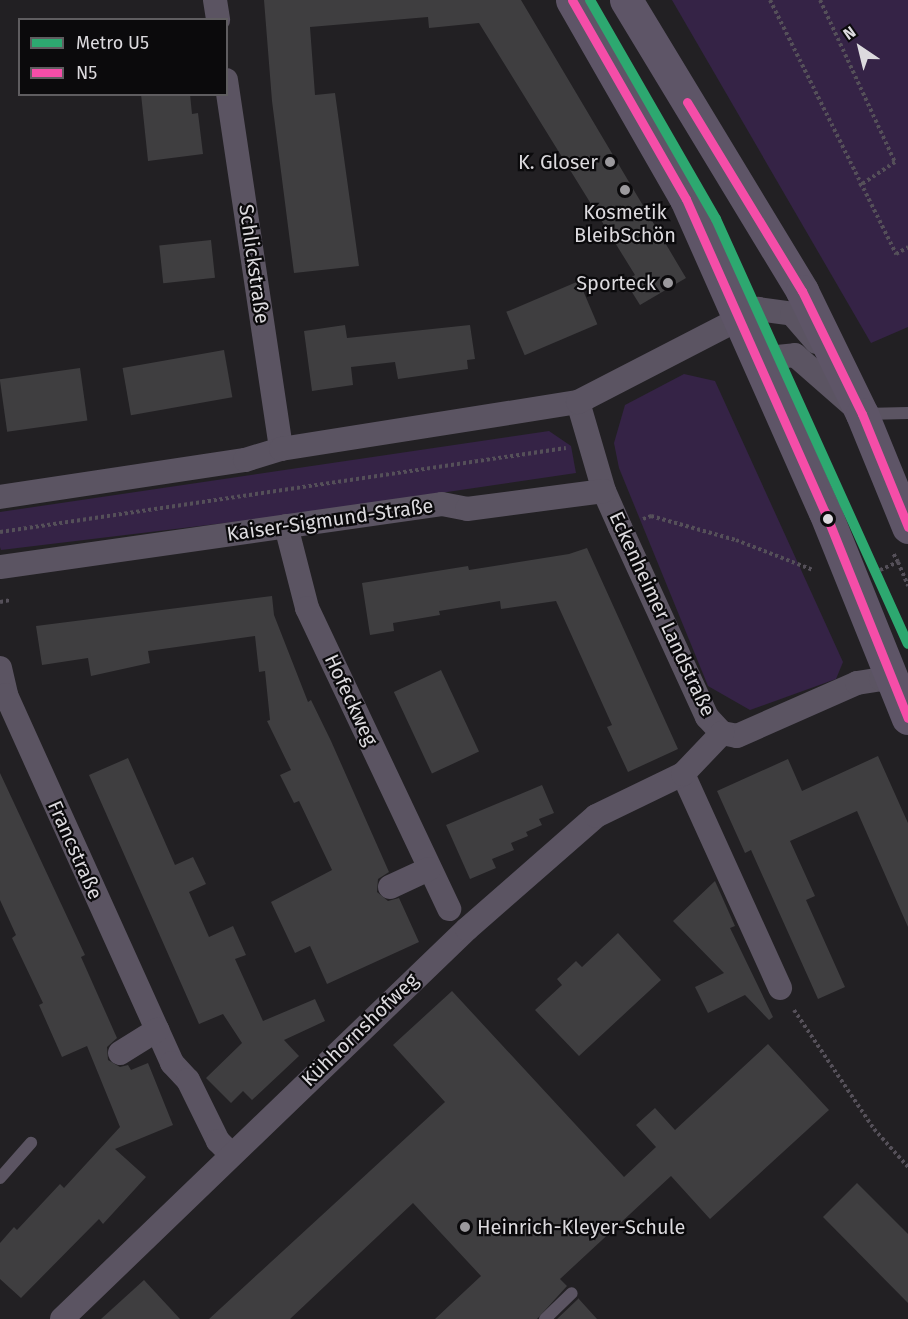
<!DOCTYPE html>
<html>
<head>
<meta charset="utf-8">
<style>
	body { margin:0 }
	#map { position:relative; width:908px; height:1319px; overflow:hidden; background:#222023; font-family:"Fira Sans",sans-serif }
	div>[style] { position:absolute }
	.green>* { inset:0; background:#352346 }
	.building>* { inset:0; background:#3f3e40; transform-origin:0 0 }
	.path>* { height:4px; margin-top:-2px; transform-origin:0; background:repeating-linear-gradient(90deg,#555059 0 3px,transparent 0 6px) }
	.lane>* { height:12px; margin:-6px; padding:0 6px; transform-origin:6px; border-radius:6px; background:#5b5462 }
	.street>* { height:24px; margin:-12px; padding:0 12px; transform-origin:12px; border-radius:12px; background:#5b5462 }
	.primary>* { height:33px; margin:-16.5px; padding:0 16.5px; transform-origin:16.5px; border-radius:16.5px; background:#5e5567 }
	.bus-1>* { height:9px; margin:-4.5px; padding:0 4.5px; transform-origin:4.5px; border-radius:4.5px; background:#f54da8 }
	.metro-1>* { height:10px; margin:-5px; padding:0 5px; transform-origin:5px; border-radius:5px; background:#2da870 }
	.dots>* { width:16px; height:16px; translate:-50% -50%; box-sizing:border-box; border:3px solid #0b0a0c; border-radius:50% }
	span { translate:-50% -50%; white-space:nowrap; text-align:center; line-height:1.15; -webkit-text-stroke:4.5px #0b0a0c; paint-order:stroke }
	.poi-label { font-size:20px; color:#dcdade }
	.right { translate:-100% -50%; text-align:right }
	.left { translate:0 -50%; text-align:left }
	.street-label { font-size:20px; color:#dcdade }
	.legend { position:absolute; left:18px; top:18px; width:210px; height:78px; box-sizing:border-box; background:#0b0a0c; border:2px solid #5f5d60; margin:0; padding:8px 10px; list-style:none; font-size:18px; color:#dcdade }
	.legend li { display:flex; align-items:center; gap:12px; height:30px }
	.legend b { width:30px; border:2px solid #5f5d60 }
	.north { position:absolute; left:830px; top:18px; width:60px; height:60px; -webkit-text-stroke:4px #0b0a0c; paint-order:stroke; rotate:325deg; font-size:16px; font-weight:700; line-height:24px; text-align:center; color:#dcdade }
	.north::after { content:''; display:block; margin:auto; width:21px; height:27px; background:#dcdade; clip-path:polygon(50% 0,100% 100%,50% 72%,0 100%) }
</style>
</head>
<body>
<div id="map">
	<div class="green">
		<div style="clip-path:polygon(672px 0,908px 0,908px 327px,871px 343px)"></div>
		<div style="clip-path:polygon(684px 374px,715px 381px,843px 662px,836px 679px,750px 710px,708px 686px,619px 468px,614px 443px,625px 405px)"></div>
		<div style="clip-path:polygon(549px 431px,571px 446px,576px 473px,284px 516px,1px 550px,0 547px,0 512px)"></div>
	</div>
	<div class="building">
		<div style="clip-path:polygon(264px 0,521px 0,686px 278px,640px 305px,625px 281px,635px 275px,479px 23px,429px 28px,428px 17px,310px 27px,315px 95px,335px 93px,359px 266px,294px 273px,272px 101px)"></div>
		<div style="clip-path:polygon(141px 94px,190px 94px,192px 114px,198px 113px,203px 154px,148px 161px)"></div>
		<div style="left:211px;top:240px;width:38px;height:52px;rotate:84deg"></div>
		<div style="left:579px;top:281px;width:47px;height:79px;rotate:67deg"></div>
		<div style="clip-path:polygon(345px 325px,347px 338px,470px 325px,475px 359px,467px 360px,468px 369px,398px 379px,395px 362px,351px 367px,353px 385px,312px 391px,304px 331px)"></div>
		<div style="left:224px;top:350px;width:48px;height:103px;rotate:80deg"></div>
		<div style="left:80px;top:368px;width:53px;height:81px;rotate:82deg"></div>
		<div style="clip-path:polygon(587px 548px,678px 749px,628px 772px,607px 727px,612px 725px,556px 601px,501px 609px,500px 601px,439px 611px,440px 615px,393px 623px,394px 631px,370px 635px,362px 583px,468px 566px,469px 570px,569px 554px)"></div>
		<div style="clip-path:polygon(272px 596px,274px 615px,308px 702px,311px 700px,331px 741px,389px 872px,378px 879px,377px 892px,388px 901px,399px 898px,419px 942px,327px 984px,310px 946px,295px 953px,271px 902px,332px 870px,299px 801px,294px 803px,280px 775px,291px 770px,267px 721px,270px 720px,265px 671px,259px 672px,255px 636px,148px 651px,150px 663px,91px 676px,88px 658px,42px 665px,36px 626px)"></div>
		<div style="left:441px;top:670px;width:90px;height:52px;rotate:65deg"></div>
		<div style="clip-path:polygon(878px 756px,908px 823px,908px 927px,857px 811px,790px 841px,815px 896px,806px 900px,845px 987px,818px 999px,751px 850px,745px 853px,717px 791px,788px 759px,802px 791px)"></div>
		<div style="clip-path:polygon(128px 758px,175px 865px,193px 857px,206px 884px,189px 892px,209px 937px,233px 926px,246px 955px,235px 959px,263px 1021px,315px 999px,325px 1021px,284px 1040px,299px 1056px,252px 1100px,243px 1091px,231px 1103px,206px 1078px,242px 1043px,223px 1014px,199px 1024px,89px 775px)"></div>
		<div style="clip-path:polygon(0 773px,85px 955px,81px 957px,117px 1038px,107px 1047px,108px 1060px,120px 1067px,128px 1065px,131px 1070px,148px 1063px,173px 1125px,115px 1149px,146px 1177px,103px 1224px,99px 1219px,21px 1298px,0 1279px,0 1243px,14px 1227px,17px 1230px,60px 1184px,64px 1188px,120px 1127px,87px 1046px,62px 1057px,39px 1005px,43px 1003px,12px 938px,16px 935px,0 900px)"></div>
		<div style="clip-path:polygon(542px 785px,554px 813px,539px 819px,542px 825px,526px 832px,528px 836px,511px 843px,514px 850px,492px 859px,496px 868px,470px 879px,446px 825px)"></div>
		<div style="clip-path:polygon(715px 881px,735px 926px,730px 928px,773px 1017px,769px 1020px,745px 995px,708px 1013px,695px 987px,724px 973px,673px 921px)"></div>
		<div style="clip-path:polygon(618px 933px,661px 980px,579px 1056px,535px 1010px,562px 985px,557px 979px,576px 961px,582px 967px)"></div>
		<div style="clip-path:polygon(452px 991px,624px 1177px,656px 1147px,636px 1125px,655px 1108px,675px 1130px,768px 1044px,829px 1110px,710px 1219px,671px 1176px,560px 1279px,567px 1286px,537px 1319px,435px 1319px,481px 1276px,413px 1203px,290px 1319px,209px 1319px,445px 1102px,393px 1045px)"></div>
		<div style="clip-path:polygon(857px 1183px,908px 1234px,908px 1303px,823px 1217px)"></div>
		<div style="clip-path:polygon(144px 1280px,180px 1319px,101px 1319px)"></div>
		<div style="clip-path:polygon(578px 1298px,597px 1319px,557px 1319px,578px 1299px)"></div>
	</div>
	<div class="path">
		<div style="left:770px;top:0;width:284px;rotate:63.6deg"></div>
		<div style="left:896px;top:254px;width:14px;rotate:-30deg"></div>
		<div style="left:820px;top:0;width:179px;rotate:65.2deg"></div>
		<div style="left:895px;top:162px;width:43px;rotate:146.3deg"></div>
		<div style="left:643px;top:519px;width:9px;rotate:-21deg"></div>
		<div style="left:651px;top:516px;width:88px;rotate:15.8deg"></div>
		<div style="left:736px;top:540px;width:83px;rotate:21.3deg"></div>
		<div style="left:0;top:532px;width:572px;rotate:-8.44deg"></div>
		<div style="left:898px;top:562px;width:26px;rotate:67deg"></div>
		<div style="left:880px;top:570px;width:20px;rotate:-24deg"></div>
		<div style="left:898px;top:562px;width:10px;rotate:-119deg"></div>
		<div style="left:0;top:602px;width:10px;rotate:-11deg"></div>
		<div style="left:794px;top:1010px;width:143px;rotate:56.1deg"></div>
		<div style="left:874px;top:1129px;width:51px;rotate:48.2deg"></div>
	</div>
	<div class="lane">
		<div style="left:864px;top:414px;width:44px;rotate:-1.3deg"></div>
		<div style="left:0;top:1178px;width:47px;rotate:-48.5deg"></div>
		<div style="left:545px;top:1319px;width:37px;rotate:-44deg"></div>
	</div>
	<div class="street">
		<div style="left:215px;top:0;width:20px;rotate:81deg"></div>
		<div style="left:226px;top:80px;width:373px;rotate:81.5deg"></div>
		<div style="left:761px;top:369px;width:20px;rotate:-37deg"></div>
		<div style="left:777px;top:357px;width:18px;rotate:-6deg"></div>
		<div style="left:795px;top:355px;width:74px;rotate:41.2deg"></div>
		<div style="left:578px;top:402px;width:93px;rotate:73.7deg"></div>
		<div style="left:604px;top:491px;width:39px;rotate:66deg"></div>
		<div style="left:620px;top:527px;width:209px;rotate:65.4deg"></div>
		<div style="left:707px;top:717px;width:22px;rotate:47deg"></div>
		<div style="left:722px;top:733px;width:15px;rotate:11deg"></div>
		<div style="left:737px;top:736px;width:131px;rotate:-23.8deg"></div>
		<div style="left:857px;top:683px;width:24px;rotate:-9deg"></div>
		<div style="left:881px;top:679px;width:12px;rotate:24deg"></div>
		<div style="left:0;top:497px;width:248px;rotate:-8.6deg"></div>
		<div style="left:245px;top:460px;width:38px;rotate:-17deg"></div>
		<div style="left:281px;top:449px;width:301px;rotate:-9deg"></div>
		<div style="left:578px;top:402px;width:203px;rotate:-27.3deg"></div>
		<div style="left:758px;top:309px;width:34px;rotate:8deg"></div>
		<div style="left:792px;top:314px;width:37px;rotate:49deg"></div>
		<div style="left:286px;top:526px;width:85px;rotate:75.6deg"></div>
		<div style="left:307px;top:608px;width:333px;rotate:64.7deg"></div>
		<div style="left:0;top:567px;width:446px;rotate:-8.1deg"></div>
		<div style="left:442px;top:504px;width:25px;rotate:11deg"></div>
		<div style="left:467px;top:509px;width:138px;rotate:-7.5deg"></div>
		<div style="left:0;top:668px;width:28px;rotate:77deg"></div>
		<div style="left:6px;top:695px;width:404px;rotate:65.7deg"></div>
		<div style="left:172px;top:1063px;width:23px;rotate:47deg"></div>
		<div style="left:188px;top:1080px;width:68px;rotate:63.8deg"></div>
		<div style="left:218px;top:1141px;width:18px;rotate:45deg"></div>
		<div style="left:683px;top:774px;width:235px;rotate:65.6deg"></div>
		<div style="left:390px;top:887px;width:43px;rotate:-24.8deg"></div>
		<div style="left:120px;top:1053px;width:44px;rotate:-31.9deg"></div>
		<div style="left:62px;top:1319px;width:562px;rotate:-43.92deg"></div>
		<div style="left:467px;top:929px;width:171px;rotate:-41.2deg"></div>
		<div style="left:596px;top:816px;width:97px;rotate:-25.8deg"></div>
		<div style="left:683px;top:774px;width:57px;rotate:-46.4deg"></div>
	</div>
	<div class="primary">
		<div style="left:572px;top:0;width:229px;rotate:60.2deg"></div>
		<div style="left:686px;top:199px;width:342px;rotate:66.1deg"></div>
		<div style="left:825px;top:512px;width:222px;rotate:68.1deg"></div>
		<div style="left:626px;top:0;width:340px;rotate:58.8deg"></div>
		<div style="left:802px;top:291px;width:137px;rotate:64deg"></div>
		<div style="left:862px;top:414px;width:122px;rotate:67.8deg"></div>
	</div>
	<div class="bus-1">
		<div style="left:572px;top:0;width:229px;rotate:60.2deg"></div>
		<div style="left:686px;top:199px;width:342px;rotate:66.1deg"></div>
		<div style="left:825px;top:512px;width:222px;rotate:68.1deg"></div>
		<div style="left:687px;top:102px;width:221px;rotate:58.7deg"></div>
		<div style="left:802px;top:291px;width:137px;rotate:64deg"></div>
		<div style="left:862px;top:414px;width:122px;rotate:67.8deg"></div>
	</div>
	<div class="metro-1">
		<div style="left:590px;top:0;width:253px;rotate:60.1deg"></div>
		<div style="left:716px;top:219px;width:466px;rotate:65.7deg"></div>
	</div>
	<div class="dots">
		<div style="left:610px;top:162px;background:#9b999d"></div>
		<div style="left:625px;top:190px;background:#9b999d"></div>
		<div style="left:668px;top:283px;background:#9b999d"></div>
		<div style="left:828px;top:519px;background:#dcdade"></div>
		<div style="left:465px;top:1227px;background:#9b999d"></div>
	</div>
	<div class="poi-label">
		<span class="right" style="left:598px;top:162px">K. Gloser</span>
		<span style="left:625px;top:224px">Kosmetik<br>BleibSchön</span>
		<span class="right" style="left:656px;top:283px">Sporteck</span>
		<span class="left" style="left:477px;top:1227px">Heinrich-Kleyer-Schule</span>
	</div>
	<div class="street-label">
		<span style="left:254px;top:264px;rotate:82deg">Schlickstraße</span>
		<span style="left:330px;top:520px;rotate:-8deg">Kaiser-Sigmund-Straße</span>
		<span style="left:662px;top:614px;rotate:65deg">Eckenheimer Landstraße</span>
		<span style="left:351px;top:700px;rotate:65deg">Hofeckweg</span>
		<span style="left:75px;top:850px;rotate:66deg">Francstraße</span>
		<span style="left:360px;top:1030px;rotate:-44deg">Kühhornshofweg</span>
	</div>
	<ul class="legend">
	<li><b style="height:8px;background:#2da870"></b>Metro U5</li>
	<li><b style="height:8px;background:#f54da8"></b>N5</li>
	</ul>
	<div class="north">N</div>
</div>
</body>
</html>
